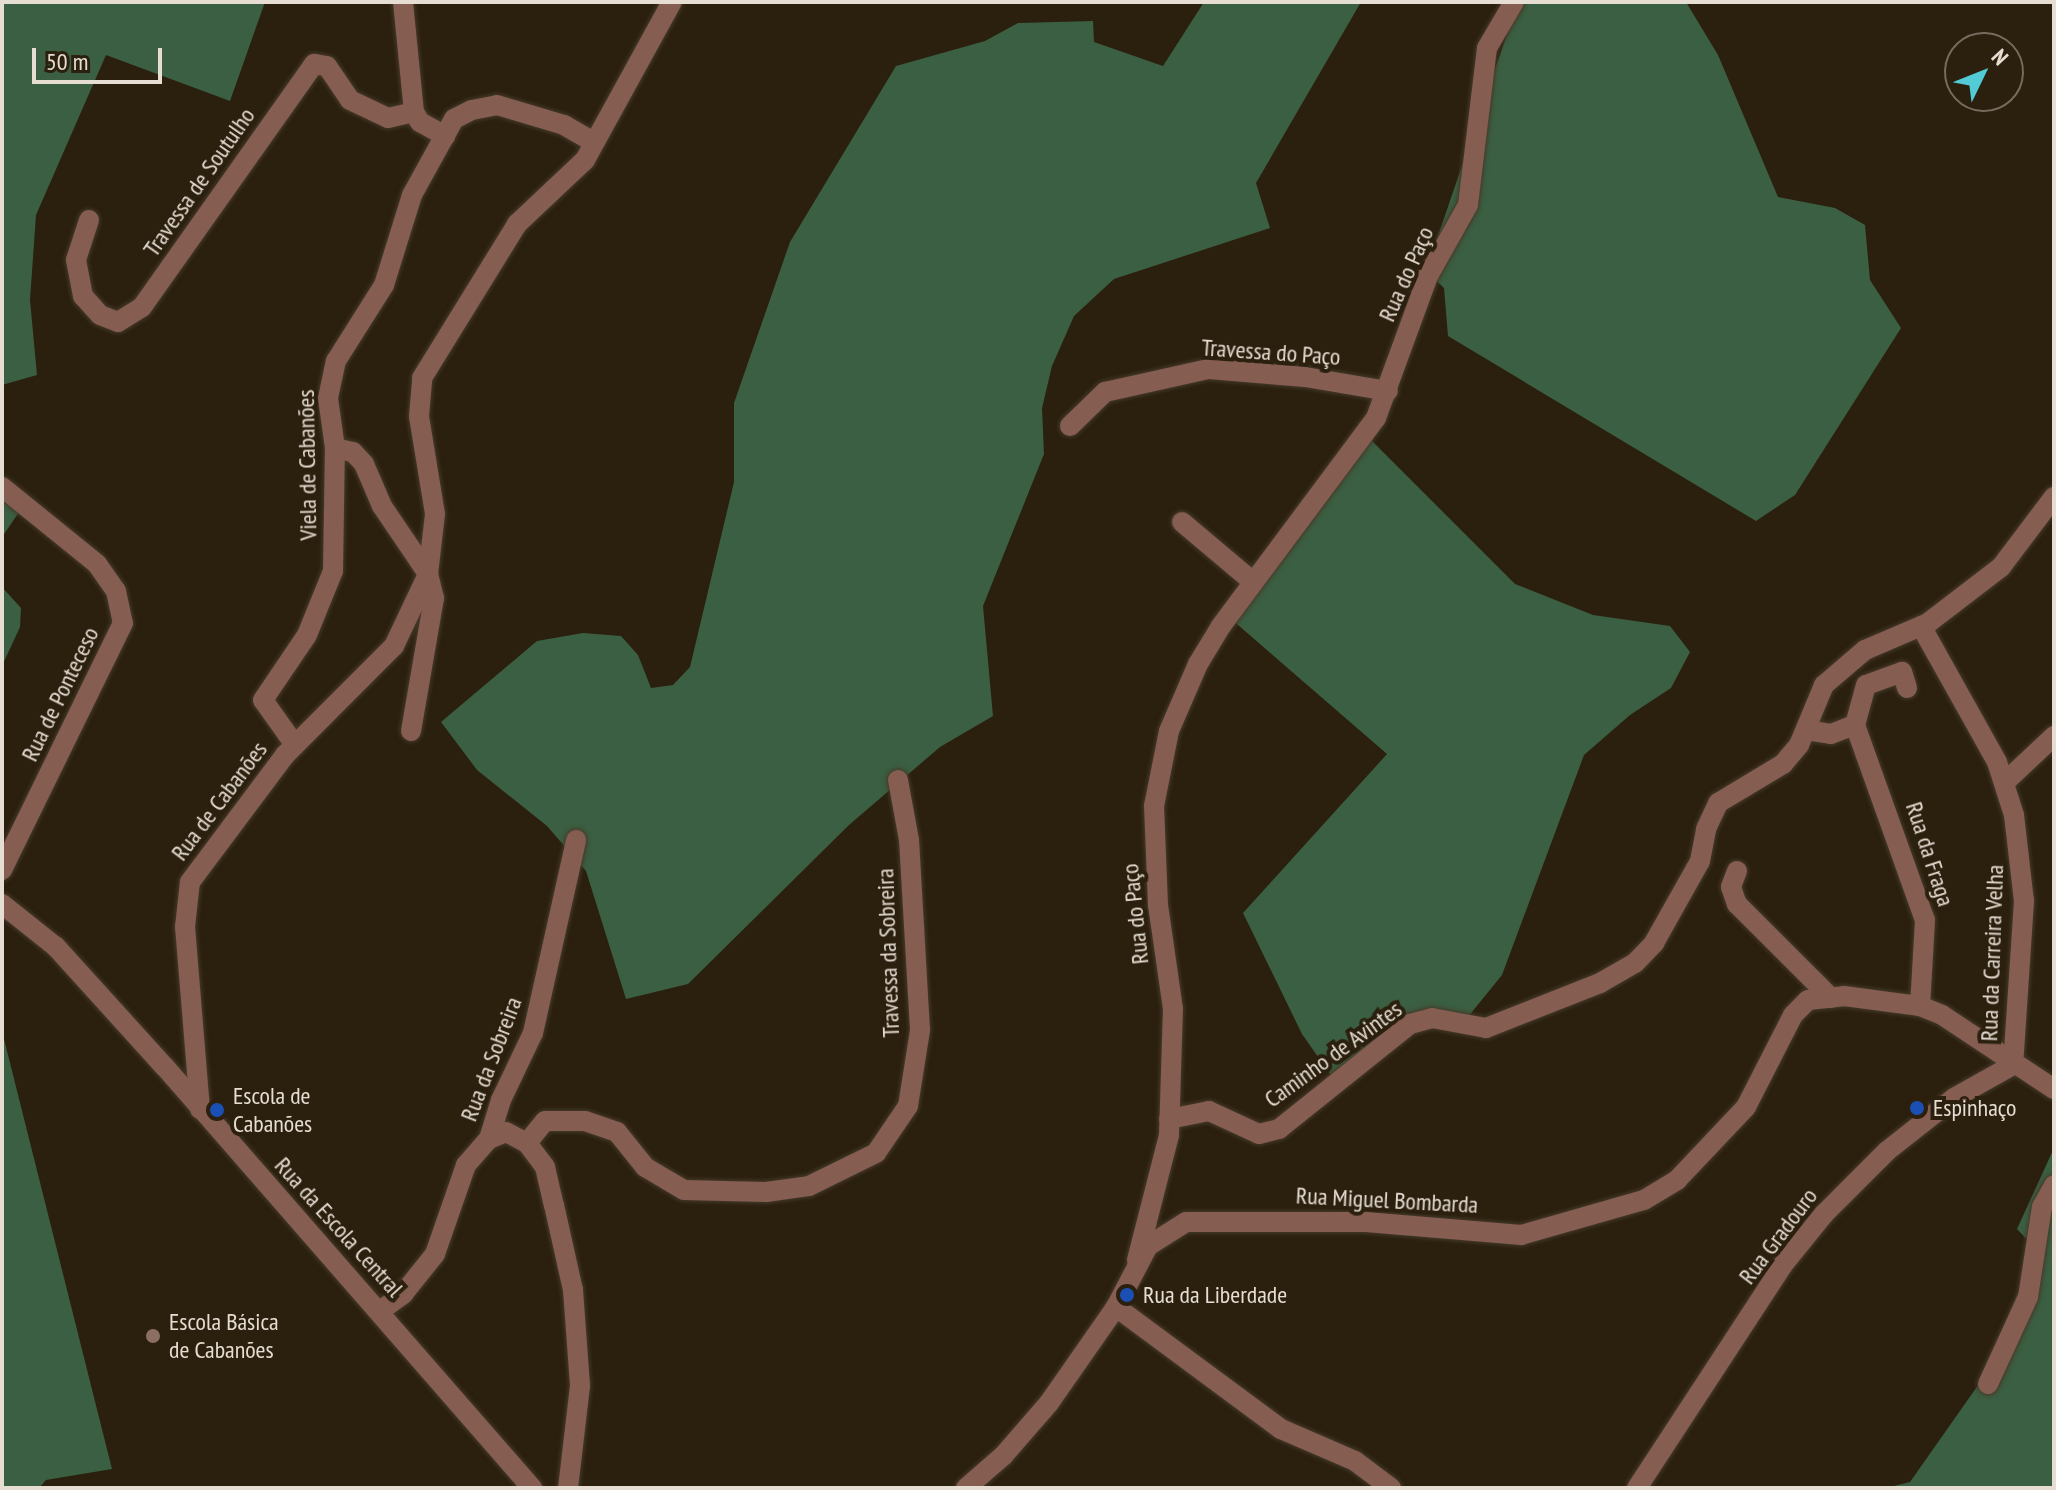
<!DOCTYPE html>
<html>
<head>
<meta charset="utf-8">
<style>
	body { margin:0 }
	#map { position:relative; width:2056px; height:1490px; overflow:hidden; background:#2b1f0e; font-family:"PT Sans Narrow",sans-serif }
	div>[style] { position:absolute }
	.forest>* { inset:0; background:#3b5f42 }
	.roads { filter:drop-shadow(0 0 2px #453a2a) drop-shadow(0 0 2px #453a2a) }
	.minor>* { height:20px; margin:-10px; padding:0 10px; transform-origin:10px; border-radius:10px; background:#855d51 }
	.dots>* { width:22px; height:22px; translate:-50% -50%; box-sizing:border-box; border:4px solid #2b1f0e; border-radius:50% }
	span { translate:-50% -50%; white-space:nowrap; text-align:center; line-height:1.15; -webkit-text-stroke:8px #2b1f0e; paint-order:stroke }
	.street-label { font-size:24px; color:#e6ddd3 }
	.poi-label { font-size:24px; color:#e6ddd3 }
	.left { translate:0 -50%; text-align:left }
	.frame { position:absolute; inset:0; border:4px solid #e6ddd3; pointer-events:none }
	.north { position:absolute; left:1944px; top:32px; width:80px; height:80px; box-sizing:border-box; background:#2b1f0e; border:2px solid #766b5d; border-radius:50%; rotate:47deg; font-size:22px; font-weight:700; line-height:32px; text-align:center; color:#e6ddd3 }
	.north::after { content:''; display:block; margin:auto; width:28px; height:36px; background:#52cbd7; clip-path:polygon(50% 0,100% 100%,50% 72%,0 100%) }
	.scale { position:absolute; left:32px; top:48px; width:130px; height:36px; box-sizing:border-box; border:4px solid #e6ddd3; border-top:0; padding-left:10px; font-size:24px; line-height:28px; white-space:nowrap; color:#e6ddd3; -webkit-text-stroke:6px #2b1f0e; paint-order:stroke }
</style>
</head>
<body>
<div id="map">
	<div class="forest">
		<div style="clip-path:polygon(2px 2px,265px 2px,230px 101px,106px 55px,36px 215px,30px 300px,37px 375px,2px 385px)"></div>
		<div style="clip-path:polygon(1204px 2px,1361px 2px,1256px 183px,1270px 228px,1114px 279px,1074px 316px,1052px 366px,1042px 408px,1044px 454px,983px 606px,993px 716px,940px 747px,849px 825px,688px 984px,626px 999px,586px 871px,547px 826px,477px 770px,441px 722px,537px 641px,583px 633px,621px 636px,638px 655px,651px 688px,673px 685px,690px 667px,734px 482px,734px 403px,790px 242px,896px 66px,985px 41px,1018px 23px,1093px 21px,1094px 42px,1163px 66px)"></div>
		<div style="clip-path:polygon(1518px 2px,1686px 2px,1718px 55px,1778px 197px,1835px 208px,1865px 225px,1870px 280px,1901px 328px,1795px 495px,1756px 521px,1448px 336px,1444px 288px,1426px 271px)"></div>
		<div style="clip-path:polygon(1367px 436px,1515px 584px,1593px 615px,1670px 626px,1690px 652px,1671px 688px,1630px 715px,1584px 755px,1502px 975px,1459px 1028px,1422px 1012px,1337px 1084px,1302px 1034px,1243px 913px,1387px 754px,1230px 618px)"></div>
		<div style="clip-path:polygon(2px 479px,26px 502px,2px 537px)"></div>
		<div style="clip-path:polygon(2px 587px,21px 608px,20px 627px,2px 666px)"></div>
		<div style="clip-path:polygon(2px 1031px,112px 1469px,46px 1480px,39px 1488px,2px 1488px)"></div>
		<div style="clip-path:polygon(2054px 1148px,2054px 1488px,1886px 1488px,1910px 1482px,1981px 1381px,2036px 1249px,2017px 1229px)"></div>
	</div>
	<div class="roads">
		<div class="minor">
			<div style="left:403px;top:2px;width:111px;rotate:84.3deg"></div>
			<div style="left:414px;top:112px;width:12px;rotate:59deg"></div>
			<div style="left:420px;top:122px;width:29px;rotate:29deg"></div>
			<div style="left:89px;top:220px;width:42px;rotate:108deg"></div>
			<div style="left:76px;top:260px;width:37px;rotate:79deg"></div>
			<div style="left:83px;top:296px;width:25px;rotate:48deg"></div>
			<div style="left:100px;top:315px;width:19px;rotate:21deg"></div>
			<div style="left:118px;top:322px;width:28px;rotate:-32deg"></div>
			<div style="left:142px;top:307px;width:298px;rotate:-54.7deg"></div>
			<div style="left:314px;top:64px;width:13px;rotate:9deg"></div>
			<div style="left:327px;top:66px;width:41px;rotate:55.9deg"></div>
			<div style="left:350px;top:100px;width:42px;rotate:25.3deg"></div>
			<div style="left:388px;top:118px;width:27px;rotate:-13deg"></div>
			<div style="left:1070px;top:426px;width:49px;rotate:-44.2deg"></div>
			<div style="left:1105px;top:392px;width:107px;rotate:-12.5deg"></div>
			<div style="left:1209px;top:369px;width:96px;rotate:4.8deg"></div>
			<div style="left:1305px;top:377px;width:84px;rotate:9.6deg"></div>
			<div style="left:335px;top:448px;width:18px;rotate:13deg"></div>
			<div style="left:353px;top:452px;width:16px;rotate:47deg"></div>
			<div style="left:364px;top:464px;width:46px;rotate:66.8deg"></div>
			<div style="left:382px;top:506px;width:82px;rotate:55.9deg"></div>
			<div style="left:428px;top:574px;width:25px;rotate:76deg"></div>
			<div style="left:434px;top:598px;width:135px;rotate:99.8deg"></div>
			<div style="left:2px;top:487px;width:122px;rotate:39deg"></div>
			<div style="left:97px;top:564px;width:33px;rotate:55deg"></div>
			<div style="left:116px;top:591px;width:33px;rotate:78deg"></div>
			<div style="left:123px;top:623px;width:275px;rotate:116.1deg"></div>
			<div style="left:1182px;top:522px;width:93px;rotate:40.2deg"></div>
			<div style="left:1921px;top:626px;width:156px;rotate:60.8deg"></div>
			<div style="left:1997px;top:762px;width:56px;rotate:72.2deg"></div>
			<div style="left:2014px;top:815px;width:87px;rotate:83.4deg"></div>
			<div style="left:2024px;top:901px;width:164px;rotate:93.8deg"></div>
			<div style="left:1907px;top:688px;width:17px;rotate:-107deg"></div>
			<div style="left:1902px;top:672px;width:38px;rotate:160deg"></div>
			<div style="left:1866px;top:685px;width:41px;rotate:105.4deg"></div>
			<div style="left:1855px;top:725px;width:207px;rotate:70.3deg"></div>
			<div style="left:1925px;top:920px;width:86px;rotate:93.3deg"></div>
			<div style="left:1806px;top:730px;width:25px;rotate:9deg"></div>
			<div style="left:1831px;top:734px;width:26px;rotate:-21deg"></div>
			<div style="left:295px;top:745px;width:55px;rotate:-125.4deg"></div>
			<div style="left:263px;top:700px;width:78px;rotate:-55.9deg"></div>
			<div style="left:307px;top:635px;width:69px;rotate:-67.9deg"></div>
			<div style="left:333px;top:571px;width:123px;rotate:-89.1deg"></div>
			<div style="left:335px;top:448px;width:50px;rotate:-98deg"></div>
			<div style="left:328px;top:398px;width:38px;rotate:-78deg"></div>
			<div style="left:336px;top:361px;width:90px;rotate:-57.7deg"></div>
			<div style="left:384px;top:285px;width:94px;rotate:-72.7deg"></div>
			<div style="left:412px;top:195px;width:87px;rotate:-61.1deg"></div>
			<div style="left:454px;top:119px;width:20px;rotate:-27deg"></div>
			<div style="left:472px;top:110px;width:25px;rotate:-11deg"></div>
			<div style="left:497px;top:105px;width:70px;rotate:16.6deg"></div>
			<div style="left:564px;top:125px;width:34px;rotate:30deg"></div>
			<div style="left:2004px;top:783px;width:69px;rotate:-43.2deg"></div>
			<div style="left:1737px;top:871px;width:17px;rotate:111deg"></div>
			<div style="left:1731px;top:887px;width:18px;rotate:71deg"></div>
			<div style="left:1737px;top:904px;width:133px;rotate:45deg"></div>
			<div style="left:2px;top:904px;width:69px;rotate:38.5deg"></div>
			<div style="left:56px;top:947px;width:162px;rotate:47.8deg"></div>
			<div style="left:165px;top:1067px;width:559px;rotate:48.92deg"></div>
			<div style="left:200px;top:1109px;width:183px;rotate:-94.7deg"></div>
			<div style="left:185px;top:927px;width:45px;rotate:-83.7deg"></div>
			<div style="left:190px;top:882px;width:159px;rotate:-53.2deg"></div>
			<div style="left:285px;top:755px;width:154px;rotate:-45deg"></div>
			<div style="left:394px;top:646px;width:80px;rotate:-64.7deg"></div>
			<div style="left:428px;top:574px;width:60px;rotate:-83.3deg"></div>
			<div style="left:435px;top:514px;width:99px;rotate:-99.3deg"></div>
			<div style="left:419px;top:416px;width:38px;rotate:-85deg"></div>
			<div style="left:422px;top:378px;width:181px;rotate:-58.3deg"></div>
			<div style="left:517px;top:224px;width:93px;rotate:-43.3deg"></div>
			<div style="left:585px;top:160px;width:180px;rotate:-61.2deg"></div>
			<div style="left:1169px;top:1119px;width:41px;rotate:-11.3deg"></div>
			<div style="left:1209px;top:1111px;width:55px;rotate:24.7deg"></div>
			<div style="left:1259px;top:1134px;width:21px;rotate:-14deg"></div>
			<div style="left:1279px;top:1129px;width:168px;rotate:-38.7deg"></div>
			<div style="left:1410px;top:1024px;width:23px;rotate:-15deg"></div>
			<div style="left:1432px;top:1018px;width:55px;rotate:10.5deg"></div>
			<div style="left:1486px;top:1028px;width:123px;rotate:-21.5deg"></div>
			<div style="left:1600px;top:983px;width:40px;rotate:-29.7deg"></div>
			<div style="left:1635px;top:963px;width:28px;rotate:-46deg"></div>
			<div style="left:1654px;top:943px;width:94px;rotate:-60.7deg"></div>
			<div style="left:1700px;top:861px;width:33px;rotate:-79deg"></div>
			<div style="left:1706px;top:829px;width:29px;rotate:-65deg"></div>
			<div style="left:1718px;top:803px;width:76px;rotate:-31deg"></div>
			<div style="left:1783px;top:764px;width:25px;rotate:-50deg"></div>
			<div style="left:1799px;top:745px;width:65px;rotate:-67.4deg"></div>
			<div style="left:1824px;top:685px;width:54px;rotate:-40.5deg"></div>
			<div style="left:1865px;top:650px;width:69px;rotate:-23.2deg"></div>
			<div style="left:1928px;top:623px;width:92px;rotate:-37.5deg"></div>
			<div style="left:2001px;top:567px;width:88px;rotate:-52.9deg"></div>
			<div style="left:489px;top:1139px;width:18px;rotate:-22deg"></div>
			<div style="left:506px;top:1132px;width:24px;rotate:28deg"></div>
			<div style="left:527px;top:1143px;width:30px;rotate:53deg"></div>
			<div style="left:545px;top:1167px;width:39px;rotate:77deg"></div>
			<div style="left:554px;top:1205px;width:87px;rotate:77.4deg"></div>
			<div style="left:573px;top:1290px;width:96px;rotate:85.8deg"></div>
			<div style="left:580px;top:1386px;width:103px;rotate:96.7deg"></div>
			<div style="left:527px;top:1143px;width:28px;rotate:-51deg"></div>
			<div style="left:545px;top:1121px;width:40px"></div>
			<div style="left:585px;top:1121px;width:34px;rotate:19deg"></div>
			<div style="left:617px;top:1132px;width:45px;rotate:51.3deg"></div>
			<div style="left:645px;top:1167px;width:45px;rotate:30.5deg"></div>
			<div style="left:684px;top:1190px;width:82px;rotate:1.4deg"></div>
			<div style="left:766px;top:1192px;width:43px;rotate:-7.9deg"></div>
			<div style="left:809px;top:1186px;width:75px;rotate:-26.2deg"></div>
			<div style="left:876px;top:1153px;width:57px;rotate:-55.8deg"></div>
			<div style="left:908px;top:1106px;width:77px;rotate:-81deg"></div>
			<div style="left:920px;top:1030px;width:190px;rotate:-93.3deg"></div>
			<div style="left:909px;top:840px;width:61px;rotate:-100.4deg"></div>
			<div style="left:1137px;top:1260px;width:129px;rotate:-75.6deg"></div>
			<div style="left:1169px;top:1135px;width:126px;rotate:-88.2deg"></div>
			<div style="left:1173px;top:1009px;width:105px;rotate:-98.2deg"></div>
			<div style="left:1158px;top:905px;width:99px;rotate:-92.3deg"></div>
			<div style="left:1154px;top:806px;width:76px;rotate:-78.7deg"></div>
			<div style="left:1169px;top:731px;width:73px;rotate:-66.6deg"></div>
			<div style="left:1198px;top:664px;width:44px;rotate:-58.8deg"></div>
			<div style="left:1221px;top:626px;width:259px;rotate:-53.3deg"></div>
			<div style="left:1376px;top:418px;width:151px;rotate:-69.9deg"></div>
			<div style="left:1428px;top:276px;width:81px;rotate:-60.6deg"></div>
			<div style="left:1468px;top:205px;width:158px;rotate:-83.1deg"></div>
			<div style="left:1487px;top:48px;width:53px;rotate:-59.6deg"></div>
			<div style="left:1116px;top:1307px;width:205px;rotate:36.5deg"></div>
			<div style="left:1281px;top:1429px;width:81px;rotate:23.4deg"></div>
			<div style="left:1355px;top:1461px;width:45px;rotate:36.9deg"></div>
			<div style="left:380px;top:1311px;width:29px;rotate:-36deg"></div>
			<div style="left:403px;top:1294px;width:51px;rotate:-51.3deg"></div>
			<div style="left:435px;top:1254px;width:94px;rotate:-70.8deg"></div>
			<div style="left:466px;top:1165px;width:35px;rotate:-49deg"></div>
			<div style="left:489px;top:1139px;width:41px;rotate:-72.9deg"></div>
			<div style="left:501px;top:1100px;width:74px;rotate:-64.5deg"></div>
			<div style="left:533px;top:1033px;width:198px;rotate:-77.4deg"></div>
			<div style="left:1988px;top:1384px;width:96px;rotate:-65.3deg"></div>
			<div style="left:2028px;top:1297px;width:91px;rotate:-81.2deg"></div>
			<div style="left:2042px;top:1207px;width:25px;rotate:-61deg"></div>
			<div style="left:966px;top:1488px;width:49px;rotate:-40.9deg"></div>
			<div style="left:1003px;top:1456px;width:70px;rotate:-49deg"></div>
			<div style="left:1049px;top:1403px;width:117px;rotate:-55.1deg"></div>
			<div style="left:1116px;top:1307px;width:69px;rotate:-62.3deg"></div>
			<div style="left:1148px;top:1246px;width:45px;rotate:-32.3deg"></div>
			<div style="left:1186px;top:1222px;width:180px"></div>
			<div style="left:1366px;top:1222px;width:156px;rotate:4.8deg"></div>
			<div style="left:1521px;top:1235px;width:128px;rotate:-15.9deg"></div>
			<div style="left:1644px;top:1200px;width:39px;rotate:-31deg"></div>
			<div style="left:1677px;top:1180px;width:100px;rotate:-46.6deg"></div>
			<div style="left:1746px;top:1107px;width:103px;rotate:-62.9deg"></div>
			<div style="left:1793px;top:1015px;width:21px;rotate:-45deg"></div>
			<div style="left:1808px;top:1000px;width:36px;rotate:-6deg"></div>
			<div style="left:1844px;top:996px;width:77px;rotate:7.5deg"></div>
			<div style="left:1920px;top:1006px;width:24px;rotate:22deg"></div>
			<div style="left:1942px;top:1015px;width:134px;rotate:33.5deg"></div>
			<div style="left:1637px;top:1488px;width:265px;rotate:-56.8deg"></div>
			<div style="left:1782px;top:1266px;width:67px;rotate:-51.1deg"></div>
			<div style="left:1824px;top:1214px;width:89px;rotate:-45deg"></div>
			<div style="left:1887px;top:1151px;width:85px;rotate:-38.3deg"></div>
			<div style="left:1954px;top:1098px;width:68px;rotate:-29.2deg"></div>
		</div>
	</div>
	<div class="dots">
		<div style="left:1917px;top:1108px;background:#1a4fb4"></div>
		<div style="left:217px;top:1110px;background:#1a4fb4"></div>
		<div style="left:1127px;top:1295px;background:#1a4fb4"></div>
		<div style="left:153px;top:1336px;background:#8d6e63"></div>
	</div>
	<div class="street-label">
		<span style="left:199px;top:182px;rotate:-55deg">Travessa de Soutulho</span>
		<span style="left:1406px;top:274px;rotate:-66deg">Rua do Paço</span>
		<span style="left:1271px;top:352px;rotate:4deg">Travessa do Paço</span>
		<span style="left:307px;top:465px;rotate:-91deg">Viela de Cabanões</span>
		<span style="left:60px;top:694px;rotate:-64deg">Rua de Ponteceso</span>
		<span style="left:219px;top:801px;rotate:-53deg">Rua de Cabanões</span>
		<span style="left:1930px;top:854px;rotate:72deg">Rua da Fraga</span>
		<span style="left:1135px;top:914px;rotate:-96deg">Rua do Paço</span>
		<span style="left:888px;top:953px;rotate:-92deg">Travessa da Sobreira</span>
		<span style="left:1992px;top:953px;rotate:-88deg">Rua da Carreira Velha</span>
		<span style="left:1333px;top:1054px;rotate:-36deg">Caminho de Avintes</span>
		<span style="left:491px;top:1059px;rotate:-69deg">Rua da Sobreira</span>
		<span style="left:1387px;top:1200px;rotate:3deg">Rua Miguel Bombarda</span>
		<span style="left:339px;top:1227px;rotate:48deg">Rua da Escola Central</span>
		<span style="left:1778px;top:1236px;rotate:-53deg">Rua Gradouro</span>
	</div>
	<div class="poi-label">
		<span class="left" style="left:233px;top:1110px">Escola de<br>Cabanões</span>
		<span class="left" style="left:1933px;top:1108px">Espinhaço</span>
		<span class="left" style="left:1143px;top:1295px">Rua da Liberdade</span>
		<span class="left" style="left:169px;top:1336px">Escola Básica<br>de Cabanões</span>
	</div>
	<div class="frame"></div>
	<div class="north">N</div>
	<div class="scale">50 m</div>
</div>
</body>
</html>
